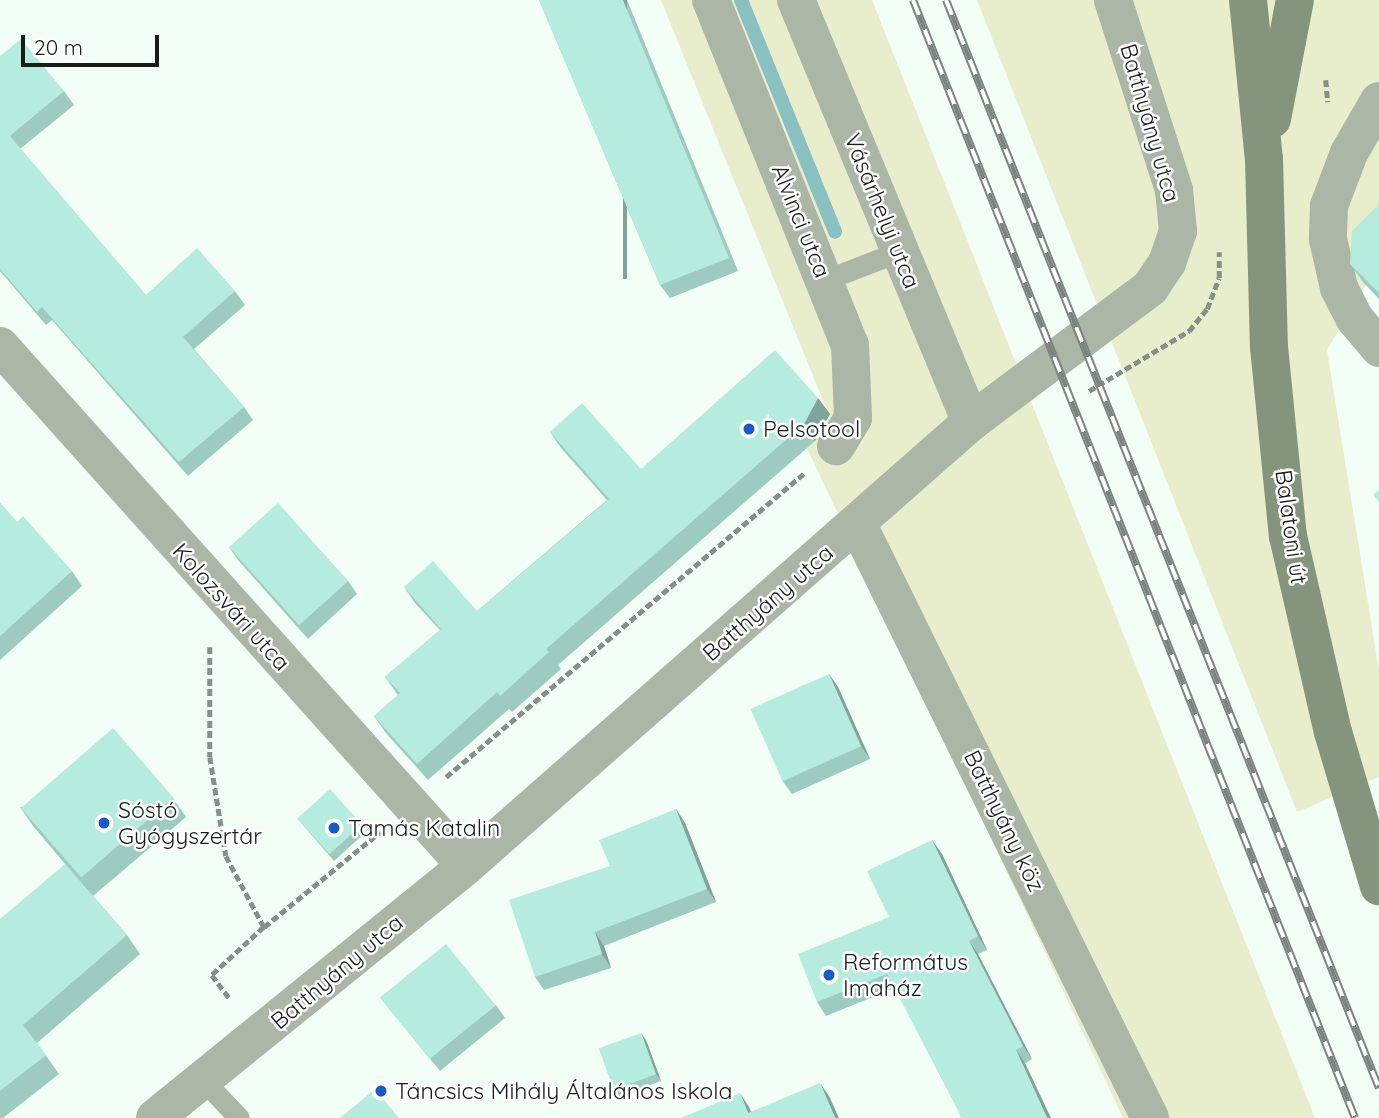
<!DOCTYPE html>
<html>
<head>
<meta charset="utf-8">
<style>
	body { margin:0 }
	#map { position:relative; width:1379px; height:1118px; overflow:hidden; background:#f3fef7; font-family:Quicksand,sans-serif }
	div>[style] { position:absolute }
	.green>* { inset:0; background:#e8edcb }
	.stream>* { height:14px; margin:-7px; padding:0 7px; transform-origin:7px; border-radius:7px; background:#89c0c2 }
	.path>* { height:4.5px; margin-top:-2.25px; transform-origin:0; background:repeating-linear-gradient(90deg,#868f89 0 7px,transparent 0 10.5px) }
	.service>* { height:21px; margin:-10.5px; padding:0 10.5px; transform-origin:10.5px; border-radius:10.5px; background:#abb6a6 }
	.minor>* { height:38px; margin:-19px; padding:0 19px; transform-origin:19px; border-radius:19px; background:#abb6a6 }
	.tertiary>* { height:38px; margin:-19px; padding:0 19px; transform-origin:19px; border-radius:19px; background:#abb6a6 }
	.secondary>* { height:38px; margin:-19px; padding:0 19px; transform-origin:19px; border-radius:19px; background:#85957d }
	.rail>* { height:8px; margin-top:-4px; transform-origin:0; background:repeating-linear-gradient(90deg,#fff 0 16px,#7b847f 0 32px); box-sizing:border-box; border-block:2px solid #7b847f }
	.wall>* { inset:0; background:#9dcbbf }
	.shaded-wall>* { inset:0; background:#7fa59b; transform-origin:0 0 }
	.building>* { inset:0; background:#b6ecde; transform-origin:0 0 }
	.dots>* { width:19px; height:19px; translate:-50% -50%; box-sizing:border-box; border:4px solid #fff; border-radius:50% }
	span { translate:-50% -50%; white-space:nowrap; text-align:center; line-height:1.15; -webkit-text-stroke:5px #fff; paint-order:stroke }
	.street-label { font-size:23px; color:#161d19 }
	.poi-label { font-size:23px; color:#161d19 }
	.left { translate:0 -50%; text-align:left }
	.scale { position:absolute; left:21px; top:35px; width:138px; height:32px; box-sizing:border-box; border:4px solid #161d19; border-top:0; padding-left:9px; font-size:21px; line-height:24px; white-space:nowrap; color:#161d19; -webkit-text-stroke:5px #fff; paint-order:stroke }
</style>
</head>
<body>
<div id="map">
	<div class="green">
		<div style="clip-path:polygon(661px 0,872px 0,1315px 1118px,1123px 1118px,806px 446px,830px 418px)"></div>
		<div style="clip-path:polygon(977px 0,1379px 0,1379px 263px,1327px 350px,1379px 671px,1379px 777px,1297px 812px)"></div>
	</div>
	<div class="stream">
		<div style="left:741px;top:0;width:250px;rotate:67.9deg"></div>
	</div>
	<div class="path">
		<div style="left:1326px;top:80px;width:22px;rotate:85deg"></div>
		<div style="left:1089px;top:391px;width:117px;rotate:-31deg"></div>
		<div style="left:1189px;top:331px;width:28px;rotate:-51deg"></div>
		<div style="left:1207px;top:309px;width:33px;rotate:-69deg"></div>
		<div style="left:1219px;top:278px;width:26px;rotate:-90deg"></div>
		<div style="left:210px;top:647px;width:110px;rotate:90deg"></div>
		<div style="left:210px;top:757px;width:100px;rotate:80.8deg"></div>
		<div style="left:226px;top:856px;width:81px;rotate:61.8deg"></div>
		<div style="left:264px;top:927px;width:71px;rotate:137.3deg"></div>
		<div style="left:212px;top:975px;width:31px;rotate:53deg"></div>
		<div style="left:446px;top:777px;width:470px;rotate:-40.3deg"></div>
		<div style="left:264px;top:927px;width:150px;rotate:-39.3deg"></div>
	</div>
	<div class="service">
		<div style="left:825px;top:280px;width:78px;rotate:-21deg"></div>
		<div style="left:203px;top:1080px;width:52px;rotate:46.5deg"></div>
	</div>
	<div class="minor">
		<div style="left:711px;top:0;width:372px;rotate:68.1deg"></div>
		<div style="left:850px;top:345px;width:73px;rotate:87.6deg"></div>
		<div style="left:853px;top:418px;width:33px;rotate:121deg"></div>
		<div style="left:1379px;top:101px;width:60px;rotate:120deg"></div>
		<div style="left:1349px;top:153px;width:57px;rotate:110.7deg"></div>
		<div style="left:1329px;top:206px;width:33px;rotate:92deg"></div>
		<div style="left:1328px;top:239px;width:50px;rotate:77.3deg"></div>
		<div style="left:1339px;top:288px;width:35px;rotate:63deg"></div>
		<div style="left:1355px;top:319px;width:38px;rotate:50deg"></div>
		<div style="left:0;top:346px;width:698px;rotate:48.13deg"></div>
		<div style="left:858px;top:525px;width:661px;rotate:63.78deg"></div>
	</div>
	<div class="tertiary">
		<div style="left:796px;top:0;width:457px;rotate:67.5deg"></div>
		<div style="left:155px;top:1118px;width:400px;rotate:-39deg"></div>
		<div style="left:466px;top:866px;width:672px;rotate:-41.32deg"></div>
		<div style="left:971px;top:422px;width:224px;rotate:-36.8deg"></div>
		<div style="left:1150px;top:288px;width:30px;rotate:-56deg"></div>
		<div style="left:1167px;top:263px;width:34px;rotate:-71deg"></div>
		<div style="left:1178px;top:231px;width:41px;rotate:-95.6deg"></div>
		<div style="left:1174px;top:190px;width:200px;rotate:-107.8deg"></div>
	</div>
	<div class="secondary">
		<div style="left:1248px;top:0;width:160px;rotate:84.3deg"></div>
		<div style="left:1264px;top:159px;width:188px;rotate:88.5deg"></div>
		<div style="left:1269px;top:347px;width:190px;rotate:84.3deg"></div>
		<div style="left:1288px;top:536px;width:201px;rotate:77.1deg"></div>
		<div style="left:1333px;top:732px;width:161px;rotate:73.4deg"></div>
		<div style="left:1272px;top:119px;width:121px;rotate:-79.1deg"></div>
	</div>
	<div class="rail">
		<div style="left:913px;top:0;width:1202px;rotate:68.43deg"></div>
		<div style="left:946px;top:0;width:1171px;rotate:68.3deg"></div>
	</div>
	<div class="wall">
		<div style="clip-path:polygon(539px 0,627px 0,738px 271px,670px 298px,660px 285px)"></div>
		<div style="clip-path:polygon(0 56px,64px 91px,74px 105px,20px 149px,146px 295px,235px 291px,245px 305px,194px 349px,244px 407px,253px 420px,188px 476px,52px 320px,46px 325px,0 271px)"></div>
		<div style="clip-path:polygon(1379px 204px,1379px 299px,1364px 283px,1350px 264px)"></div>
		<div style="clip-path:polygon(818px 398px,830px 414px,815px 441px,558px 665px,561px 669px,512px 712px,509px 709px,428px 780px,386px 733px,374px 716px,398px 695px,385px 677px,440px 630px,415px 603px,404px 587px,477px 611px,607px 500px,561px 448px,550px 432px,641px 469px)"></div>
		<div style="clip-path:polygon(0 503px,17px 522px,72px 571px,82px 586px,0 660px)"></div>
		<div style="clip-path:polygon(229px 547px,348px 581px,357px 594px,308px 639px,238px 560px)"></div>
		<div style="clip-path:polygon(829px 674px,838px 687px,870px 759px,792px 794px,782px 780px)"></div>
		<div style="clip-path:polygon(173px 798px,186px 817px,93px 896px,127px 935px,140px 954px,37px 1043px,59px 1074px,3px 1118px,0 1118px,0 919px,82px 884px,33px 826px,20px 807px)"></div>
		<div style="clip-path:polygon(676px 809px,685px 823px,716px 902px,604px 946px,611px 968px,544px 990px,535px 977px,610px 866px)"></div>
		<div style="clip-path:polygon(297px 818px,362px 825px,366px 832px,334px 861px)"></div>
		<div style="clip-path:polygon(932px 840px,942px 854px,987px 950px,978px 954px,1032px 1059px,957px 1108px,895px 988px,826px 1016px,817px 1002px,889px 917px)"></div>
		<div style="clip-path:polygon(381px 998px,496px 1005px,505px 1018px,440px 1071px,391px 1011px)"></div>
		<div style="clip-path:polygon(646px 1040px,661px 1081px,620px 1097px,615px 1090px)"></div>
	</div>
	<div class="shaded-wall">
		<div style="left:623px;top:0;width:4px;height:279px"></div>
		<div style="clip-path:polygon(818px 398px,830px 414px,815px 441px,804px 424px)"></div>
		<div style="clip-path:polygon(829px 674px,838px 687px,870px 759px,861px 746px)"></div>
		<div style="clip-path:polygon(676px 809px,685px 823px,716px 902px,707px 889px)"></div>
		<div style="clip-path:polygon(932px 840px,942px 854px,987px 950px,978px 936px)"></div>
		<div style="clip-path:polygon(595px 932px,604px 946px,611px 968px,602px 954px)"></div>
		<div style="clip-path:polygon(969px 941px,978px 954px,1032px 1059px,1023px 1046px)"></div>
		<div style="clip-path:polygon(641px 1033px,646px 1040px,661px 1081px,656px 1074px)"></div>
		<div style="clip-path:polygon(1016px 1050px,1025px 1063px,1051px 1118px,1047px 1118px)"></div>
		<div style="clip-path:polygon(820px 1083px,829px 1096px,839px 1118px,835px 1118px)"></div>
		<div style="clip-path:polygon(740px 1093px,749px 1107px,754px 1118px,748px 1113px)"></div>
	</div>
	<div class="building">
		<div style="clip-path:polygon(539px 0,623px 0,729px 258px,660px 285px)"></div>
		<div style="clip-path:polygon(21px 39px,64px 91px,10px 136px,146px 295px,197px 248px,235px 291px,183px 337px,244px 407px,179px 462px,42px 307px,37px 312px,0 269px,0 56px)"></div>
		<div style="clip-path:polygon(1379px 204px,1379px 293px,1350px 264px,1352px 231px)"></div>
		<div style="clip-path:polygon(775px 350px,818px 398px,804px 424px,546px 649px,549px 652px,500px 696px,497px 692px,417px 764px,374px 716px,400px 693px,385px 677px,441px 629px,404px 587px,433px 561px,477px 611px,609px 499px,550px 432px,582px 403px,641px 469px)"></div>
		<div style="clip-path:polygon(1379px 490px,1379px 502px,1373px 495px)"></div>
		<div style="clip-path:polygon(0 503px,17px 522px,23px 516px,72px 571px,0 636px)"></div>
		<div style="left:278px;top:503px;width:105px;height:66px;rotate:48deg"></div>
		<div style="left:829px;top:674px;width:79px;height:86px;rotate:66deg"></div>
		<div style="left:113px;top:728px;width:92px;height:122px;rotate:49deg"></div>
		<div style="left:330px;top:789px;width:48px;height:44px;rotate:48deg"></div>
		<div style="clip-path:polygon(676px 809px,707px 889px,595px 932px,602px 954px,535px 977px,509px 900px,610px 866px,599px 840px)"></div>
		<div style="clip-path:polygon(932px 840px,978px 936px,969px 941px,1023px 1046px,1016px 1050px,1047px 1118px,961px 1118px,957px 1108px,887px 974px,817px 1002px,798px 954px,889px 917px,867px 871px)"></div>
		<div style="clip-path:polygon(65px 864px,127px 935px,23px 1025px,46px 1055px,0 1091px,0 919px)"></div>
		<div style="left:446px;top:944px;width:79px;height:85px;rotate:51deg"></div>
		<div style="left:641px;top:1033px;width:44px;height:45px;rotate:70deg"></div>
		<div style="clip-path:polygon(820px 1083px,835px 1118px,681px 1118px,740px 1093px,748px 1113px)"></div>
		<div style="clip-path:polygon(375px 1089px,399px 1118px,340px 1118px)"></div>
	</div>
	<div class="dots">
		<div style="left:749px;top:429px;background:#1b5ac6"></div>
		<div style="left:104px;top:823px;background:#1b5ac6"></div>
		<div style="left:334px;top:828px;background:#1b5ac6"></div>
		<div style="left:829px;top:975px;background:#1b5ac6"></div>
		<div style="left:381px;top:1091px;background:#1b5ac6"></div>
	</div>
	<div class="street-label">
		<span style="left:1150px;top:123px;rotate:74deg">Batthyány utca</span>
		<span style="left:882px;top:211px;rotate:68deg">Vásárhelyi utca</span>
		<span style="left:801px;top:221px;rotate:68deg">Alvinci utca</span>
		<span style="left:1291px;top:527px;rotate:82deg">Balatoni út</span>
		<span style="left:768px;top:603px;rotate:-41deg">Batthyány utca</span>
		<span style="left:231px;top:607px;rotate:48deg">Kolozsvári utca</span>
		<span style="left:1004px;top:821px;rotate:64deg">Batthyány köz</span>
		<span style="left:337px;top:972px;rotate:-40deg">Batthyány utca</span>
	</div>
	<div class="poi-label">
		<span class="left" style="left:763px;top:429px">Pelsotool</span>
		<span class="left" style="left:118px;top:823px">Sóstó<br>Gyógyszertár</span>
		<span class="left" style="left:348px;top:828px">Tamás Katalin</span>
		<span class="left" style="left:843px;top:975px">Református<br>Imaház</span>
		<span class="left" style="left:395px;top:1091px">Táncsics Mihály Általános Iskola</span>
	</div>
	<div class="scale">20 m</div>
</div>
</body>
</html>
